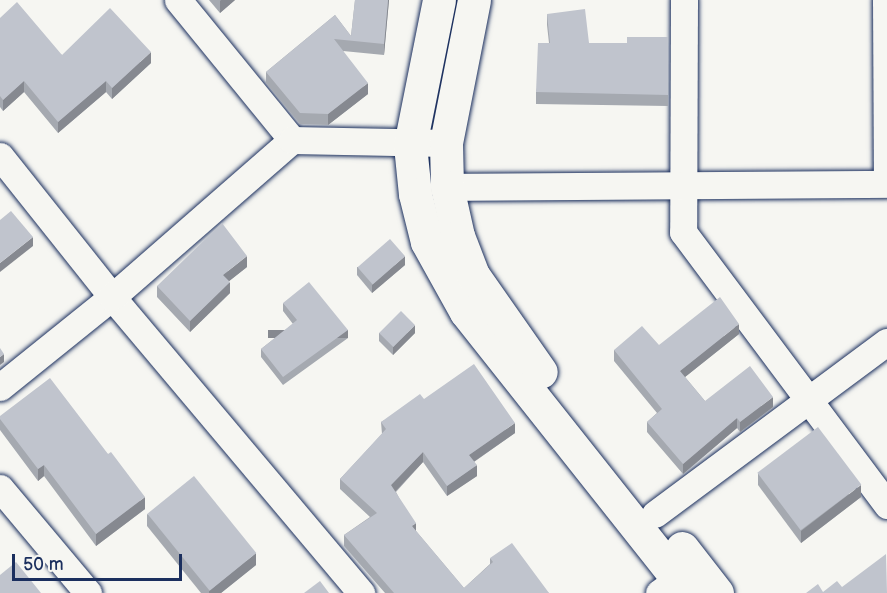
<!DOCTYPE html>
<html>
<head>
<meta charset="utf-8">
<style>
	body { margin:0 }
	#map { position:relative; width:887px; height:593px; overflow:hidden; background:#f6f6f2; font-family:"Balsamiq Sans",sans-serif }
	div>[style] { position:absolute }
	.roads { filter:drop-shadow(0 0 2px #1b2f5e) drop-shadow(0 0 2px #1b2f5e) }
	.minor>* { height:27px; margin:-13.5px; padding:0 13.5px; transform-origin:13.5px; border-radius:13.5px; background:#f6f6f2 }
	.major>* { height:33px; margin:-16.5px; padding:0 16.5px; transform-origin:16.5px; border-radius:16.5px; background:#f6f6f2 }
	.wall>* { inset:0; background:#a5a9b0 }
	.shaded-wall>* { inset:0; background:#868990; transform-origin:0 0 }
	.building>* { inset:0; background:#c0c4cd; transform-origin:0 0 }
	span { translate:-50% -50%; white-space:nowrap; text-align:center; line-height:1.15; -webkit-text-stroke:4.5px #f6f6f2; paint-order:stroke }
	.scale { position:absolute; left:12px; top:554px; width:170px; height:27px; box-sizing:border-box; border:3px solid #1b2f5e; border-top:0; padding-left:8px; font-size:18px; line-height:21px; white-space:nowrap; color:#1b2f5e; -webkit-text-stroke:4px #f6f6f2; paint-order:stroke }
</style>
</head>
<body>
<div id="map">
	<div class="roads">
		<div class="minor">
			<div style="left:178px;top:0;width:181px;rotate:50.8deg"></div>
			<div style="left:684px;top:0;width:232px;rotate:90.2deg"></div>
			<div style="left:683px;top:232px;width:341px;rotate:53.2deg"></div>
			<div style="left:886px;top:0;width:174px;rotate:89.7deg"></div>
			<div style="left:0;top:156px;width:180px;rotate:51.5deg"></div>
			<div style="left:112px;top:297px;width:387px;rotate:49.9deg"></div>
			<div style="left:447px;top:187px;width:440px;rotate:-0.4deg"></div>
			<div style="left:0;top:387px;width:144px;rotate:-38.8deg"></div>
			<div style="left:112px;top:297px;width:239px;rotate:-41.1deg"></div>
			<div style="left:292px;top:140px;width:154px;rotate:1.1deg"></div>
			<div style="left:0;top:488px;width:137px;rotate:50deg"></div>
			<div style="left:655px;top:514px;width:289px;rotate:-36.6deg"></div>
			<div style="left:659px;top:593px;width:24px;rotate:-36deg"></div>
		</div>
		<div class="major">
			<div style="left:439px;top:0;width:148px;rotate:101.3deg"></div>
			<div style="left:410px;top:145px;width:49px;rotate:84.2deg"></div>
			<div style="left:415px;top:194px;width:49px;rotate:76deg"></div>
			<div style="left:427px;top:242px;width:80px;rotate:60.9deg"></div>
			<div style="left:466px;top:312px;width:359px;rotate:51.6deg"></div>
			<div style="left:474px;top:0;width:146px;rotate:101.1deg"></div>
			<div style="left:446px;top:143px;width:44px;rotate:88.7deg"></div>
			<div style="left:447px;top:187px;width:50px;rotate:77.3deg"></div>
			<div style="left:458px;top:236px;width:42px;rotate:69deg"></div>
			<div style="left:473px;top:275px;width:118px;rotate:55deg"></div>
			<div style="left:682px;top:548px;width:57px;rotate:52.1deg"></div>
		</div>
	</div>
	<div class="wall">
		<div style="clip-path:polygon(209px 0,235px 0,220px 13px)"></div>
		<div style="clip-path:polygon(355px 0,389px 0,384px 55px,343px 51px,368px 94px,328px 125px,300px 124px,266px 83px,266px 72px,335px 15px,351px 36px)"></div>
		<div style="clip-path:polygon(547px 14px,589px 43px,627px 43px,668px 37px,668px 106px,536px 104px,536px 92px,549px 43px,547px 25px)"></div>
		<div style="clip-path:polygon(0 18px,62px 55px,151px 63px,112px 99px,106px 92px,58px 133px,24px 92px,3px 111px,0 107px)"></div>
		<div style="clip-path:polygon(405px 265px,372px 293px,357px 275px,357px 267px)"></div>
		<div style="clip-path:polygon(247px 267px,229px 281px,230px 293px,190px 332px,157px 297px,157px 286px)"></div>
		<div style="clip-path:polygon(283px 303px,348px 338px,283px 385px,261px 357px,261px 349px,293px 324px,283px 311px)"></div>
		<div style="clip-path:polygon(379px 333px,415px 333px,393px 355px,379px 341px)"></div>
		<div style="clip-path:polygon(739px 334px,685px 377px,705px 401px,773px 407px,740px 432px,737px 428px,683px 474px,647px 432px,647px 422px,657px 413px,614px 361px,614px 350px,659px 345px)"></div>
		<div style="clip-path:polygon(424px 399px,515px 433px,474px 462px,477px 476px,447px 496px,423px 462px,396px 492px,416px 531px,464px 588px,490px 564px,490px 558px,549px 593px,385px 593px,344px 546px,344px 535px,370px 517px,340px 489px,340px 479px,382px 434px,381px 422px)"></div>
		<div style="clip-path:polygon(0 416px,108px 454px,145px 509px,96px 546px,44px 476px,38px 481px,0 430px)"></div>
		<div style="clip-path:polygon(758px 473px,861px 497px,801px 543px,758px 485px)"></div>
		<div style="clip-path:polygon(147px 514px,256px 565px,221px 593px,201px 593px,147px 526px)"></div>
	</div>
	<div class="shaded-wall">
		<div style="clip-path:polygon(221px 0,235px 0,220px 13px,220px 1px)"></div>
		<div style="clip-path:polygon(388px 0,389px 0,384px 55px,384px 44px)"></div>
		<div style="clip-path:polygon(151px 52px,151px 63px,112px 99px,112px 88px)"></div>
		<div style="clip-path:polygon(24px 81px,24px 92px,3px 111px,3px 100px)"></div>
		<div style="clip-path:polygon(106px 81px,106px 92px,58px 133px,58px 122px)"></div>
		<div style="clip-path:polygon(368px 83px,368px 94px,328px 125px,328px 114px)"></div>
		<div style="clip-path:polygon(33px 237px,33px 246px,0 272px,0 263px)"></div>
		<div style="clip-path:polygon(247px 256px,247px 267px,223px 286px,223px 275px)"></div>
		<div style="clip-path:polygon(405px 256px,405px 265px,372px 293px,372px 285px)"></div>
		<div style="clip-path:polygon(230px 282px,230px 293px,190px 332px,190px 321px)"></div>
		<div style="clip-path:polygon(739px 324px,739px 334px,680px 381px,680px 371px)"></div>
		<div style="clip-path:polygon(415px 325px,415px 333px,393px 355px,393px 347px)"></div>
		<div style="left:348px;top:330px;width:8px;height:80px;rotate:90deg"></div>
		<div style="clip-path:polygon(4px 354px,4px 362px,0 365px,0 357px)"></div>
		<div style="clip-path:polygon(773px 397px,773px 407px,740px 432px,740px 422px)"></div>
		<div style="clip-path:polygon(737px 418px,737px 428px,683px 474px,683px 464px)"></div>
		<div style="clip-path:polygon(515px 423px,515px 433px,469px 465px,469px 455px)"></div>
		<div style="clip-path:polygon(423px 452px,423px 462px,391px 496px,391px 485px)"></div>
		<div style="clip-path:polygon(44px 465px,44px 476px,38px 481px,38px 469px)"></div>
		<div style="clip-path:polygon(477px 465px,477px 476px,447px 496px,447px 486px)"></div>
		<div style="clip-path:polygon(861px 485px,861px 497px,801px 543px,801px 531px)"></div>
		<div style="clip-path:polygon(145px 497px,145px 509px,96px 546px,96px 534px)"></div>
		<div style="clip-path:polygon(416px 523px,416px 533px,412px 526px)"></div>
		<div style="clip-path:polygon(256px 553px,256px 565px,221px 593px,209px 593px,209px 591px)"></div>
	</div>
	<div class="building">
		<div style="clip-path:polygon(355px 0,388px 0,384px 44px,334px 39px,368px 83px,328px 114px,300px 113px,266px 72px,335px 15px,351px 36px)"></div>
		<div style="clip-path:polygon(17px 2px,62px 55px,110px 8px,151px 52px,112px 88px,106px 81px,58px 122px,24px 81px,3px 100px,0 96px,0 18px)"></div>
		<div style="clip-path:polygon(585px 9px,589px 43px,627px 43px,627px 37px,668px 37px,668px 95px,536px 92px,538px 43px,550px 43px,547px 14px)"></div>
		<div style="clip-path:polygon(11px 211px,33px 237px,0 263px,0 220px)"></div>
		<div style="clip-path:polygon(222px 223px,247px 256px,223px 275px,230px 282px,190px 321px,157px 286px)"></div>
		<div style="left:390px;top:239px;width:23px;height:43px;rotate:49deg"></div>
		<div style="clip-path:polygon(309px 282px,348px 330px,283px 377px,261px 349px,297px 320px,283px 303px)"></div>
		<div style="clip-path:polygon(720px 297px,739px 324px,680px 371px,705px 401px,750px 366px,773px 397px,740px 422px,737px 418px,683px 464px,647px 422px,662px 409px,614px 350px,642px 326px,659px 345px)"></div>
		<div style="left:401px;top:311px;width:20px;height:31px;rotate:45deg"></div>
		<div style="clip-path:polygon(0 348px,4px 354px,0 357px)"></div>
		<div style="clip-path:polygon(474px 364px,515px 423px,469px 455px,477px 465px,447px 486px,423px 452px,391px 485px,416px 523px,412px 526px,464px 588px,493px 562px,490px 558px,512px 543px,549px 593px,394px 593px,344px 535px,377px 513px,340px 479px,386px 429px,381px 422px,420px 394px,424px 399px)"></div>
		<div style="clip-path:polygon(50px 378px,108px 454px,111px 452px,145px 497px,96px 534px,44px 465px,38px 469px,0 419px,0 416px)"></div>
		<div style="left:818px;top:427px;width:72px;height:76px;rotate:53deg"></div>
		<div style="left:194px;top:476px;width:99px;height:60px;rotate:51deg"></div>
		<div style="clip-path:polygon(886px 554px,887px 593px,806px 593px,818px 584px,823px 592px,837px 581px,842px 587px)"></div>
		<div style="clip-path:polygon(16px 562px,41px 593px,0 593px,0 575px)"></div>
		<div style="clip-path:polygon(320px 581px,329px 593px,304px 593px)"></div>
	</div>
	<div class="scale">50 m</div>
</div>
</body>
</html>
